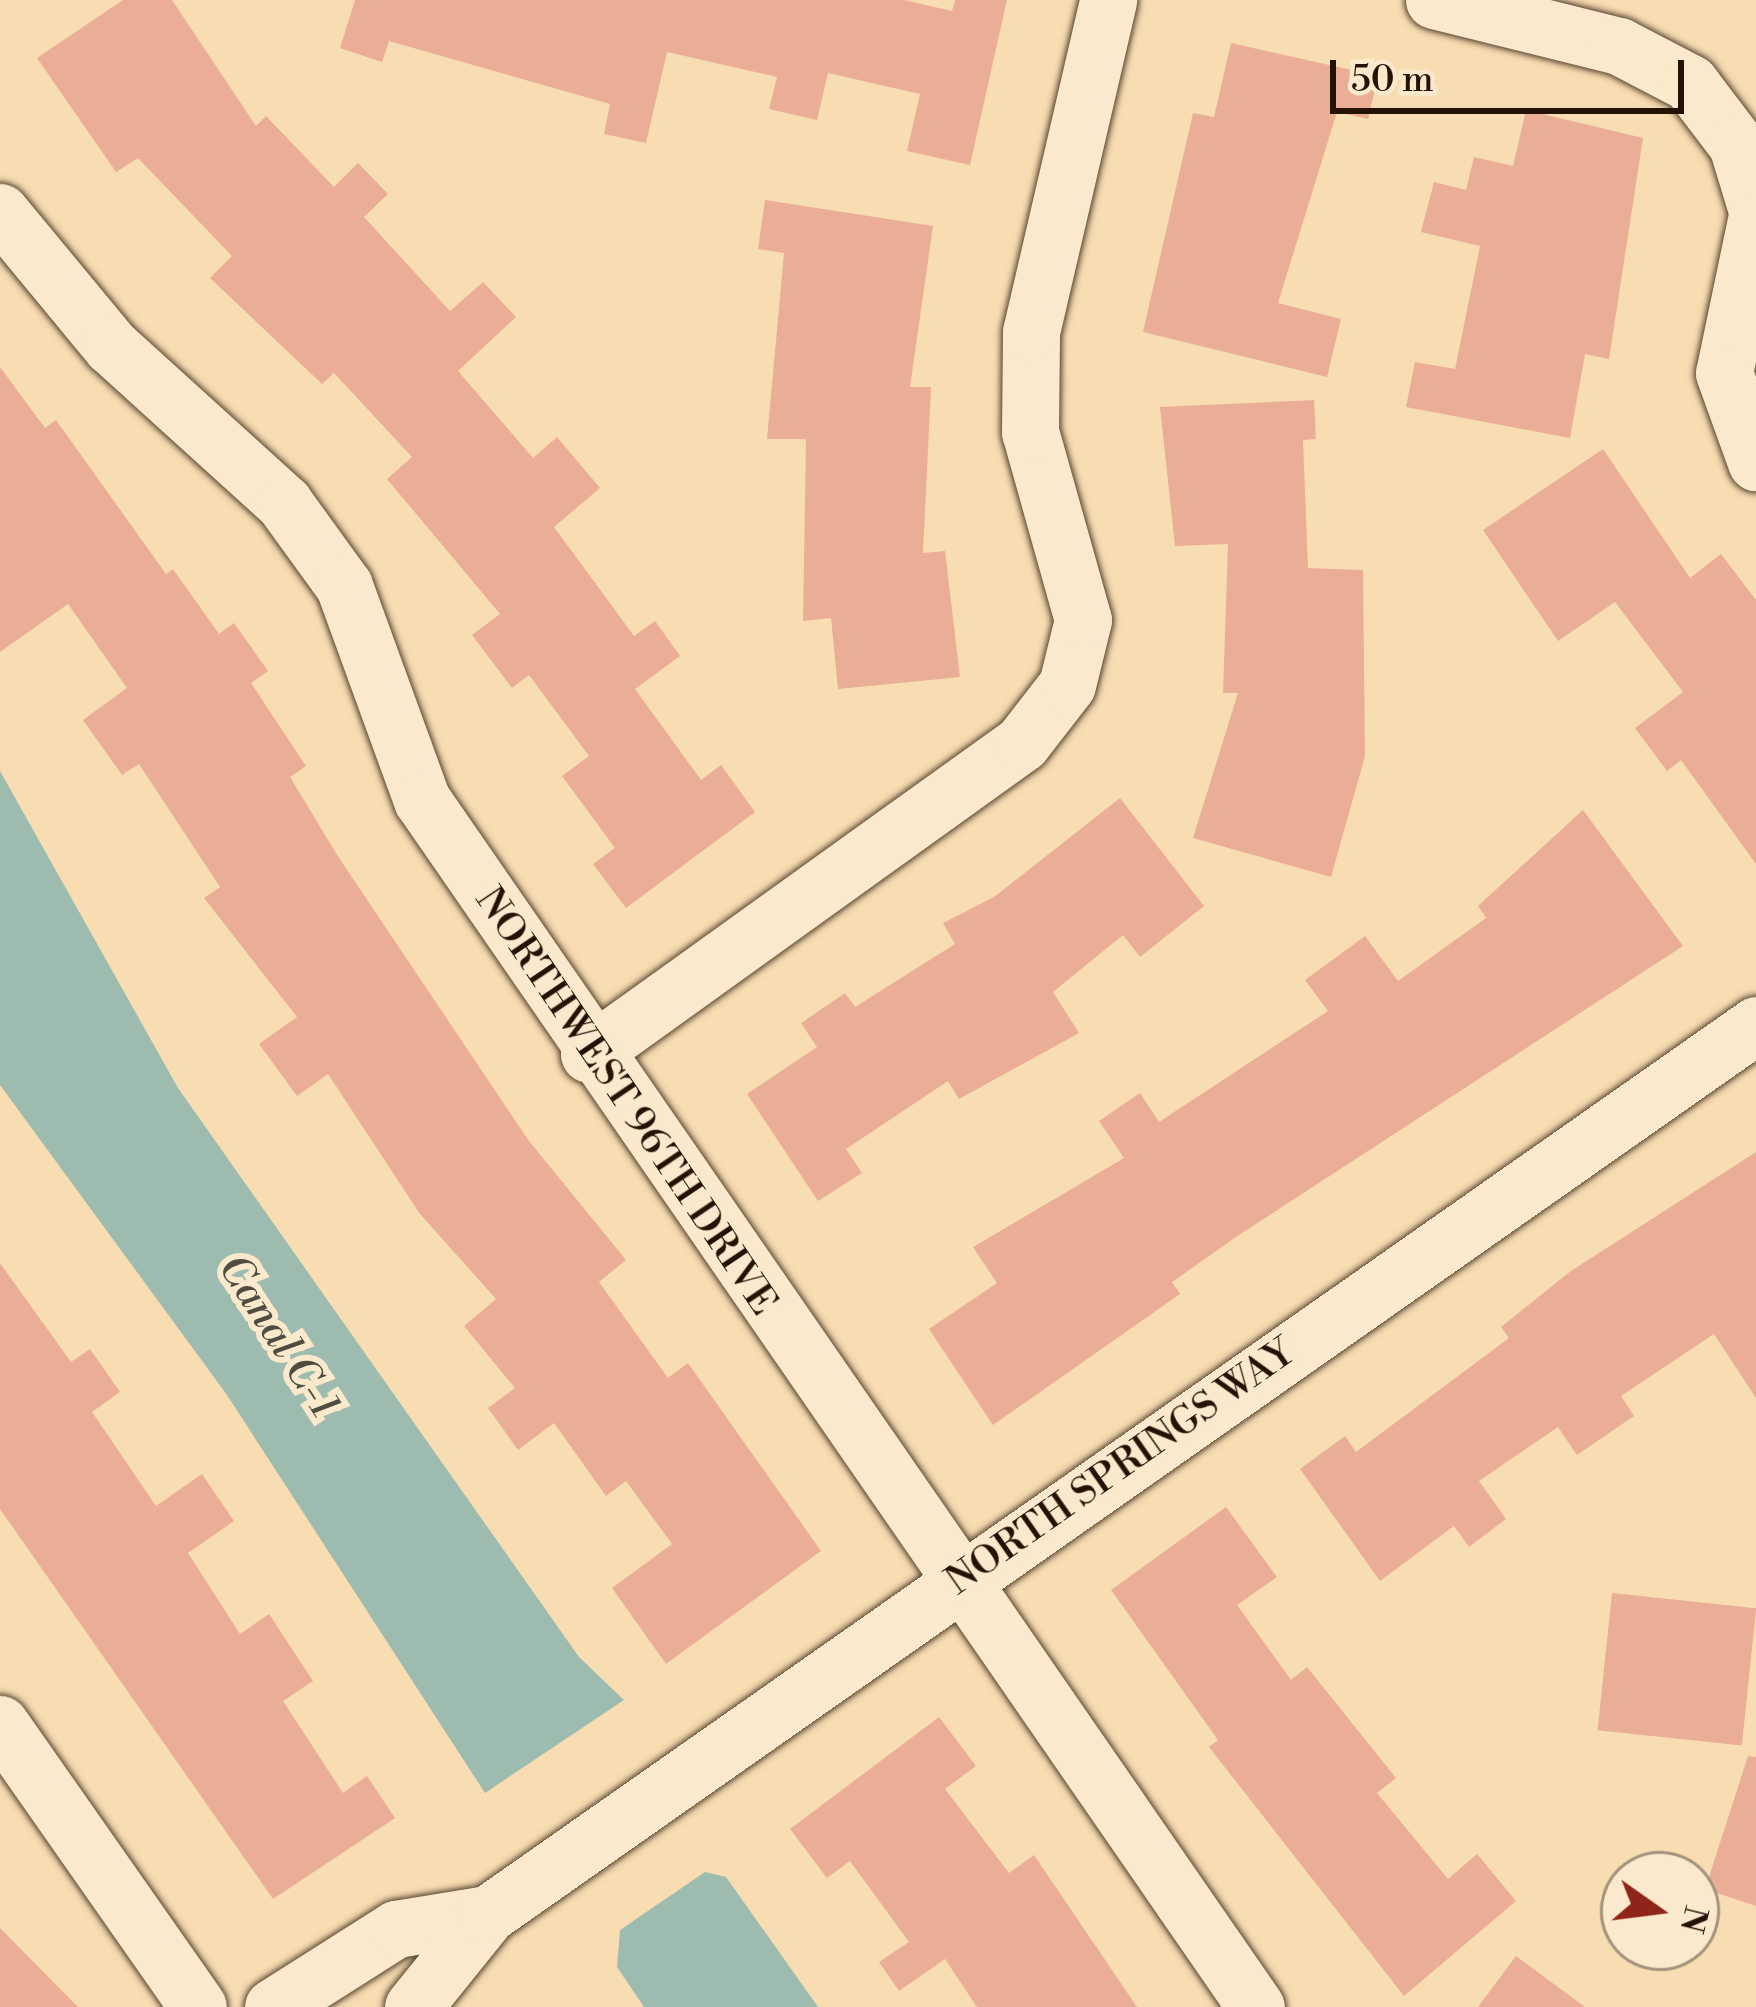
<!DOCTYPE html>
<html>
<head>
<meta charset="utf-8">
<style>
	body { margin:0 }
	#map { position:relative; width:1756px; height:2007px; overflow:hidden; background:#f8ddb2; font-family:"Libre Bodoni",serif }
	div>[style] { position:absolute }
	.water>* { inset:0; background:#9dbbae }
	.building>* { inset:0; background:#eaad96; transform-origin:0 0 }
	.roads { filter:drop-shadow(0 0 3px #594530) drop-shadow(0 0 3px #594530) }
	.minor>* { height:57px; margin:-28.5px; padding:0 28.5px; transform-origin:28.5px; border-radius:28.5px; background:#fae9cd }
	span { translate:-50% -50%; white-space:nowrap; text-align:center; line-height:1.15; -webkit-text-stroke:12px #fae9cd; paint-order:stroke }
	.street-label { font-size:39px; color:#241204 }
	.water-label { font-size:42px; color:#4e4d40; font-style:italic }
	.north { position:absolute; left:1600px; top:1851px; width:120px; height:120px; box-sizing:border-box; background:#fae9cd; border:3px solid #a4937d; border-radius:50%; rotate:104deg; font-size:33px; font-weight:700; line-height:48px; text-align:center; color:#241204 }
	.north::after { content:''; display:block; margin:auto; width:42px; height:54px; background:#8f2418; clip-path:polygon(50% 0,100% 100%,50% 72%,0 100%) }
	.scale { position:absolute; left:1330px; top:60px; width:354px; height:54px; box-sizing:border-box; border:6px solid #241204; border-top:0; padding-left:15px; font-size:36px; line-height:42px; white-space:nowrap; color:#241204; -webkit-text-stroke:9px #fae9cd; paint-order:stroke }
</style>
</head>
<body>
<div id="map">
	<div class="water">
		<div style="clip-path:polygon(0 771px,178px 1088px,579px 1657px,624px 1700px,485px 1793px,227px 1395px,0 1085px)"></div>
		<div style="clip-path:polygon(705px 1872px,726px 1877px,818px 2007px,644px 2007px,617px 1967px,620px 1930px)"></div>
	</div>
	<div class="building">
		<div style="clip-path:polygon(123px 0,172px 0,256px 126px,266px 116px,334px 187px,358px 163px,388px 194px,364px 217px,450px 311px,483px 282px,516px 317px,458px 371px,533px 458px,557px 437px,600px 488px,554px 527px,634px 636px,655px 621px,680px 656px,635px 689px,701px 780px,721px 765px,755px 812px,626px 908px,593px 864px,615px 848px,562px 776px,589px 756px,529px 675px,512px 688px,472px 635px,500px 614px,387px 479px,412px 457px,334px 373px,322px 384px,210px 278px,232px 256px,138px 158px,116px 172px,37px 58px)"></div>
		<div style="clip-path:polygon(355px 0,904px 0,952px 11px,955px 0,1007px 0,970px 165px,907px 151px,920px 94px,828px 73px,817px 120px,769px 109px,777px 77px,667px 52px,646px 143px,604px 134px,610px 104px,389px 41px,382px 62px,340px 48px)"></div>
		<div style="clip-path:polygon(1231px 43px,1378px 76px,1368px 119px,1337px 112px,1278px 303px,1341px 319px,1327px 377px,1143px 332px,1193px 113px,1214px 117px)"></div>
		<div style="clip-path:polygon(1526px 110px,1643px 138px,1609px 359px,1585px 354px,1570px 438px,1406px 407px,1415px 362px,1455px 369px,1480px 246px,1421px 232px,1434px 182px,1466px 190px,1474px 157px,1513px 166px)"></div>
		<div style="clip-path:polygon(765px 200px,933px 226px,910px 387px,931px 387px,923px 553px,945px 551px,960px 677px,838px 689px,831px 618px,803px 621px,806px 439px,767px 439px,784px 253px,758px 249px)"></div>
		<div style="clip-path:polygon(0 367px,45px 428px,56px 420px,166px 574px,173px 569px,219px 634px,234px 623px,268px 671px,251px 683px,306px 766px,290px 777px,339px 858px,529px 1141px,626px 1260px,599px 1282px,668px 1378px,688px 1363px,821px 1551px,666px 1664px,612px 1588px,672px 1544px,626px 1481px,606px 1496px,554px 1423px,518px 1450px,488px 1408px,515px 1388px,464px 1326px,496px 1299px,420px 1214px,328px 1074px,297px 1096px,259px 1044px,297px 1017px,204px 898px,220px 887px,139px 764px,122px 775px,83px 720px,127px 688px,68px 604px,0 652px)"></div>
		<div style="clip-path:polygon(1314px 400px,1316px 439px,1303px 440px,1308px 568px,1363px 570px,1365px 756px,1331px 877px,1193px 838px,1238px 693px,1223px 693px,1228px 544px,1175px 546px,1160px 407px)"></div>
		<div style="clip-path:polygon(1603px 449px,1690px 578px,1721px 554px,1756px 600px,1756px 864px,1681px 760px,1667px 771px,1635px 728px,1683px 692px,1615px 602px,1558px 641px,1483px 530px)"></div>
		<div style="clip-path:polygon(1120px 798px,1204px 906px,1140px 957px,1123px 935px,1053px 992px,1079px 1033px,959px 1099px,948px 1081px,846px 1149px,862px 1173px,818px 1201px,747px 1094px,817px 1047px,801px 1023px,845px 993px,855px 1007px,955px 944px,943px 923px,994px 897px)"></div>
		<div style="clip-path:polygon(1583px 810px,1683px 946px,1236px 1237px,1172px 1282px,1180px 1294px,993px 1425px,929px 1329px,997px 1283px,973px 1247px,1124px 1158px,1099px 1121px,1140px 1093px,1159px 1122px,1328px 1011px,1305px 980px,1365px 936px,1398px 981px,1486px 918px,1478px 906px)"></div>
		<div style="clip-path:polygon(1756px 1152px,1756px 1398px,1714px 1334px,1621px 1396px,1634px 1416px,1577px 1455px,1558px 1427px,1479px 1481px,1506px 1519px,1469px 1547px,1454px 1526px,1380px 1581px,1300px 1469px,1345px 1436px,1356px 1452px,1509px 1338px,1501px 1327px,1571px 1271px)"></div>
		<div style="clip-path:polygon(0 1263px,71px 1362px,90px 1349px,120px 1392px,92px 1412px,156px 1506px,202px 1474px,234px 1521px,188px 1553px,240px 1634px,269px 1614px,313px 1681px,283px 1701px,343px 1793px,367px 1776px,395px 1818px,273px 1899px,0 1509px)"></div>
		<div style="clip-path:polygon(1226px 1507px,1277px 1577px,1237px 1605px,1291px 1680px,1307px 1667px,1396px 1778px,1377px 1793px,1448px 1879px,1477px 1854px,1516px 1901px,1404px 1996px,1209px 1747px,1218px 1740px,1111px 1590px)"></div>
		<div style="left:1612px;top:1593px;width:145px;height:138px;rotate:6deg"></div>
		<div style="clip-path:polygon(939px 1717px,976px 1766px,945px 1789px,1009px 1873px,1034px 1855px,1137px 2007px,977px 2007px,945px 1959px,899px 1991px,879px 1962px,909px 1942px,850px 1861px,827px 1878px,790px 1829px)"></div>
		<div style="clip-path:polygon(1748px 1756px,1756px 1757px,1756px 1906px,1705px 1889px)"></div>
		<div style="clip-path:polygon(0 1928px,78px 2007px,0 2007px)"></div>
		<div style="clip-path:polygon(1516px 1956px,1585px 2007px,1478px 2007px)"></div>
	</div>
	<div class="roads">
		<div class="minor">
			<div style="left:1434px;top:0;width:191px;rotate:14deg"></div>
			<div style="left:1619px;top:46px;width:80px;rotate:27.5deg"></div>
			<div style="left:1690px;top:83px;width:78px;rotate:52.8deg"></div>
			<div style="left:1737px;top:145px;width:65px;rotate:73deg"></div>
			<div style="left:0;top:212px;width:174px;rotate:50.4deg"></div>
			<div style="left:111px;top:346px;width:234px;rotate:42.2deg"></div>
			<div style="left:284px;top:503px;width:102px;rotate:54.1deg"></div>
			<div style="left:344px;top:586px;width:228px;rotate:70deg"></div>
			<div style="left:422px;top:800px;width:1467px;rotate:55.36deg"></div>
			<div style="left:1756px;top:220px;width:156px;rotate:101.8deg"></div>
			<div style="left:1724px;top:373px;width:95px;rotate:70.2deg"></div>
			<div style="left:589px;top:1054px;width:533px;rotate:-35.69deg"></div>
			<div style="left:1022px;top:743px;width:73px;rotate:-52.2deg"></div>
			<div style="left:1067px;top:685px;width:67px;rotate:-76.2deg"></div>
			<div style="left:1083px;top:620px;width:195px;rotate:-105.7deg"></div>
			<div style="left:1030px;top:432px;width:100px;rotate:-89.4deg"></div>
			<div style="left:1031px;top:332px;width:341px;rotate:-76.9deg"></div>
			<div style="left:0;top:1724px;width:345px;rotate:55deg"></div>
			<div style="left:273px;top:2007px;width:146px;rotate:-32.4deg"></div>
			<div style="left:396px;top:1929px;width:93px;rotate:-9.3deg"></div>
			<div style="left:413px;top:2007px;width:119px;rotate:-51.1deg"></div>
			<div style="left:488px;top:1914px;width:1549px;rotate:-35.03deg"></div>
		</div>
	</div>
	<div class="street-label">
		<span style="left:625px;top:1102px;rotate:56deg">NORTHWEST 96TH DRIVE</span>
		<span style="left:1121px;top:1468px;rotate:-35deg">NORTH SPRINGS WAY</span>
	</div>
	<div class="water-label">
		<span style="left:277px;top:1336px;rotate:57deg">Canal C-1</span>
	</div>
	<div class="north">N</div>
	<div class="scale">50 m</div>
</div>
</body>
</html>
